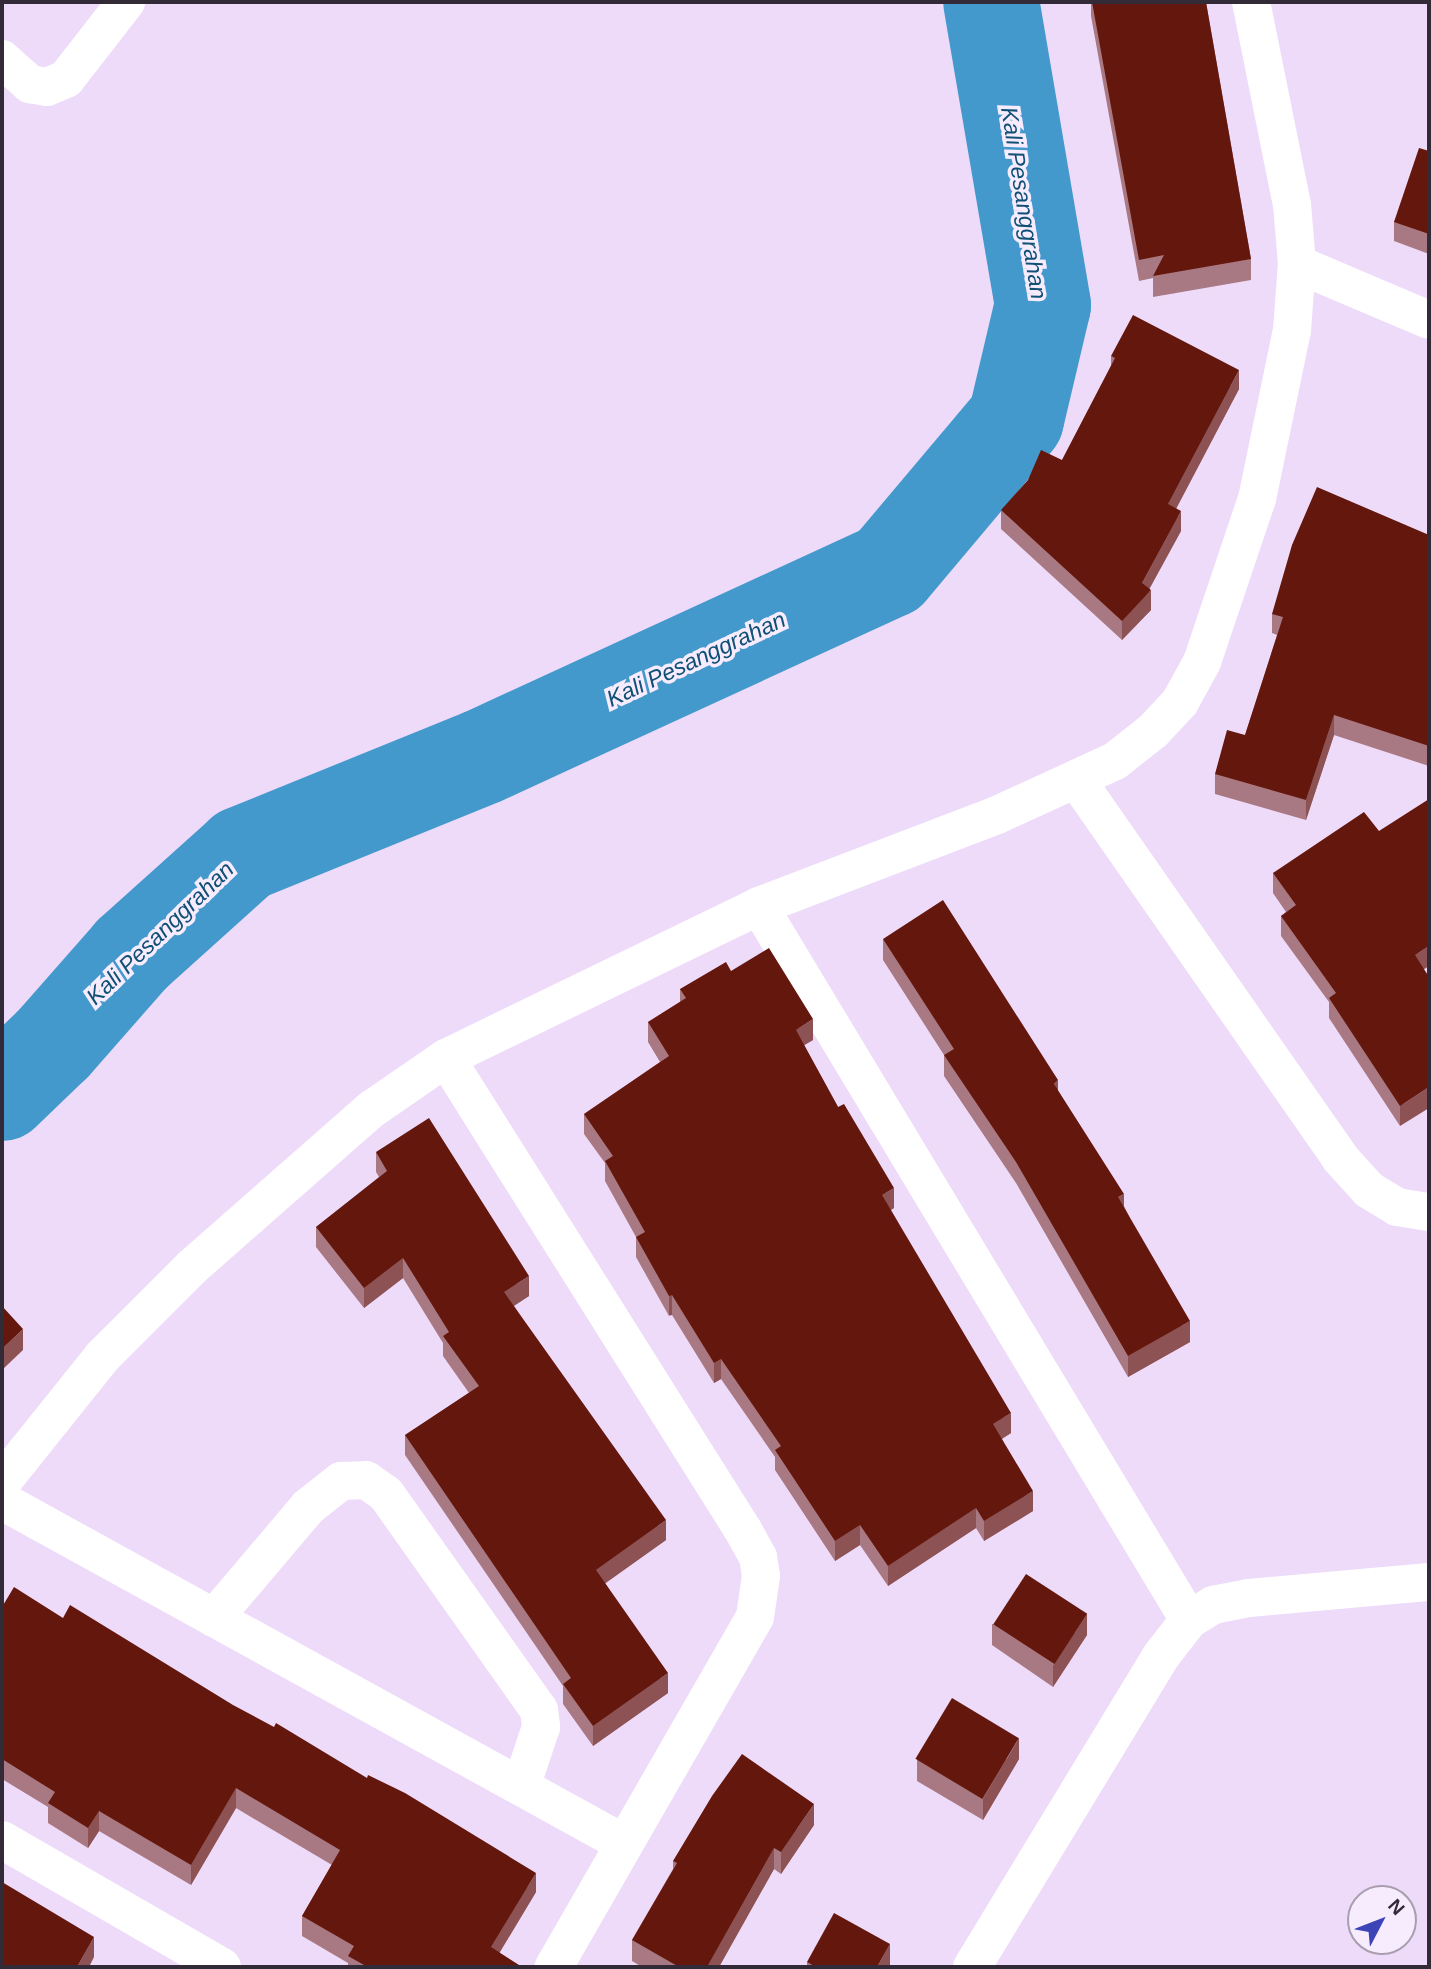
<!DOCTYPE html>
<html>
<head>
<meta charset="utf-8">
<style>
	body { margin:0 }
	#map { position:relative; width:1431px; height:1969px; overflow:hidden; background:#eedbfa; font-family:Arial,sans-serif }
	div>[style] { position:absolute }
	.river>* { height:96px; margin:-48px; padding:0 48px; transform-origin:48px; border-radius:48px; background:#49c }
	.minor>* { height:38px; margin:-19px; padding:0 19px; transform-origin:19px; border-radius:19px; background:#fff }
	.wall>* { inset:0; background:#a97983 }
	.shaded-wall>* { inset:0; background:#8d5253; transform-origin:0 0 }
	.building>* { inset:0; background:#64170c; transform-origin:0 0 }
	span { translate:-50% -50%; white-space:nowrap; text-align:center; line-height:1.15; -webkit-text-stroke:7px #f7ecfe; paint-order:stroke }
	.water-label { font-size:23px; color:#0f5074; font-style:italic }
	.frame { position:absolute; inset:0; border:4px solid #322b37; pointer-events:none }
	.north { position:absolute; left:1347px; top:1885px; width:70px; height:70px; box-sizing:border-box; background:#f7ecfe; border:2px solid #a89fae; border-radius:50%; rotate:48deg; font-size:19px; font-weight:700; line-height:28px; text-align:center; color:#322b37 }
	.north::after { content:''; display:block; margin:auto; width:24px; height:32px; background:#3c44b8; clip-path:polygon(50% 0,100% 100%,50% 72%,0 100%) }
</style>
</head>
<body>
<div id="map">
	<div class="river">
		<div style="left:2px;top:1093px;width:71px;rotate:-43.9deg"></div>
		<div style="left:53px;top:1044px;width:120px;rotate:-48.7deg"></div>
		<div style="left:132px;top:954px;width:149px;rotate:-42deg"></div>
		<div style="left:243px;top:854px;width:258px;rotate:-22.1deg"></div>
		<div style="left:482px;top:757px;width:448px;rotate:-24.7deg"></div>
		<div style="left:889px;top:570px;width:197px;rotate:-49.9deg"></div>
		<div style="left:1016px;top:419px;width:117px;rotate:-76.7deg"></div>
		<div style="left:1043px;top:305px;width:307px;rotate:-99.7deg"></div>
	</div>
	<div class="minor">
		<div style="left:2px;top:59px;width:38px;rotate:42deg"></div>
		<div style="left:30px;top:84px;width:17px;rotate:10deg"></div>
		<div style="left:47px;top:87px;width:21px;rotate:-23deg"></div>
		<div style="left:66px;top:79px;width:98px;rotate:-52.1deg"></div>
		<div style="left:1297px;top:264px;width:143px;rotate:23deg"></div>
		<div style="left:1076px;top:779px;width:462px;rotate:55.1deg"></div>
		<div style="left:1340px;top:1158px;width:43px;rotate:47.8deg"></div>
		<div style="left:1369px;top:1190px;width:33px;rotate:31deg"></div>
		<div style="left:1397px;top:1207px;width:32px;rotate:9deg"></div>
		<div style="left:759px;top:906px;width:833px;rotate:58.94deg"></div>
		<div style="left:446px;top:1058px;width:558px;rotate:57.82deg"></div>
		<div style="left:743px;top:1530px;width:31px;rotate:61deg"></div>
		<div style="left:758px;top:1557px;width:19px;rotate:81deg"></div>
		<div style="left:761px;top:1576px;width:41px;rotate:98.3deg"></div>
		<div style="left:755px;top:1617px;width:404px;rotate:119.9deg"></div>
		<div style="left:2px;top:1482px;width:160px;rotate:-51.3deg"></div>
		<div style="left:102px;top:1357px;width:127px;rotate:-45deg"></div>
		<div style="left:192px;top:1267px;width:240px;rotate:-41.3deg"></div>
		<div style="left:372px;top:1109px;width:90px;rotate:-34.6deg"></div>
		<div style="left:446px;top:1058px;width:348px;rotate:-25.9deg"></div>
		<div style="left:759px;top:906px;width:255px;rotate:-20.9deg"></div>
		<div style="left:997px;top:815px;width:130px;rotate:-24.6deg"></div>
		<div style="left:1115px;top:761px;width:48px;rotate:-38.3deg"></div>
		<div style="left:1153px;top:731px;width:40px;rotate:-47deg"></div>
		<div style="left:1180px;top:702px;width:46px;rotate:-61.2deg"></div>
		<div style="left:1202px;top:662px;width:172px;rotate:-71.4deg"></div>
		<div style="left:1257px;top:499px;width:173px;rotate:-78.3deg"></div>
		<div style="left:1292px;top:330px;width:66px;rotate:-85.7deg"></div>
		<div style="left:1297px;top:264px;width:59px;rotate:-94.8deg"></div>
		<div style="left:1292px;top:205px;width:207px;rotate:-101.4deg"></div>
		<div style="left:2px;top:1501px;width:709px;rotate:28.84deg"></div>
		<div style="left:214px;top:1618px;width:145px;rotate:-49.7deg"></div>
		<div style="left:308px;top:1507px;width:42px;rotate:-38.2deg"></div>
		<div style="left:341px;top:1481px;width:25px;rotate:-2deg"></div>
		<div style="left:366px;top:1480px;width:24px;rotate:35deg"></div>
		<div style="left:386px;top:1494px;width:265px;rotate:54.7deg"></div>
		<div style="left:539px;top:1710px;width:17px;rotate:83deg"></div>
		<div style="left:541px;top:1727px;width:63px;rotate:108.4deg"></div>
		<div style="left:2px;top:1840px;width:254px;rotate:30deg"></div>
		<div style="left:972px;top:1967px;width:364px;rotate:-58.7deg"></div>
		<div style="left:1161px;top:1656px;width:46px;rotate:-52.1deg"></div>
		<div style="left:1189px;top:1620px;width:28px;rotate:-32deg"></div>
		<div style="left:1213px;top:1605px;width:37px;rotate:-11deg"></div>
		<div style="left:1249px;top:1598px;width:181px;rotate:-5.1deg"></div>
	</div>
	<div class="wall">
		<div style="clip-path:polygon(1091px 2px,1206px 2px,1251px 259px,1251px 280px,1153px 297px,1153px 278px,1139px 281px,1091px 16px)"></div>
		<div style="clip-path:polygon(1429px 151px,1429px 254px,1394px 241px,1394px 222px)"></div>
		<div style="clip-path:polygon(1111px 356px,1239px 389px,1176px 509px,1181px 531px,1149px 589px,1151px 610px,1122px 640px,1001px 529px,1001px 510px,1062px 460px,1111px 366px)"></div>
		<div style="clip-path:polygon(1429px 535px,1429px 766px,1334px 735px,1306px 820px,1215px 794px,1215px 774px,1245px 735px,1277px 635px,1272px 633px,1272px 614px)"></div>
		<div style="clip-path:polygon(1379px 831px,1424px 969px,1400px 1126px,1329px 1018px,1329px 1002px,1281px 936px,1281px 916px,1286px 912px,1273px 893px,1273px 873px)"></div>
		<div style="clip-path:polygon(883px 939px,1058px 1091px,1124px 1206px,1190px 1342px,1128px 1377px,1016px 1183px,944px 1076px,944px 1055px,883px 960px)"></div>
		<div style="clip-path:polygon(731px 971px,813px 1040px,804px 1045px,894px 1208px,891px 1210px,1011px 1433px,1002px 1439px,1033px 1511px,984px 1541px,976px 1528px,888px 1586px,860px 1545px,835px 1561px,775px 1470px,775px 1457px,721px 1379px,714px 1383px,672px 1315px,669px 1316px,636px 1257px,636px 1237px,605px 1181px,605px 1163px,584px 1134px,584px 1114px,660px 1062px,648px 1042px,648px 1022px,680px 1002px,680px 989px)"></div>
		<div style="clip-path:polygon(376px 1152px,529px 1296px,514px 1306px,666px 1540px,605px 1583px,668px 1693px,593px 1746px,563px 1704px,563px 1686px,405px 1455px,405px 1435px,469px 1393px,443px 1356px,443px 1343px,403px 1278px,364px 1308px,316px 1247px,316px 1227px,379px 1177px,376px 1172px)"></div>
		<div style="clip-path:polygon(2px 1607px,63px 1618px,536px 1892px,499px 1953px,522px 1967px,348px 1967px,348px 1963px,302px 1936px,302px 1916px,332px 1865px,236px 1808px,191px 1885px,99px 1831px,88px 1848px,48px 1823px,48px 1807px,2px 1779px)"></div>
		<div style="clip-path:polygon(992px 1624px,1087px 1635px,1053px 1687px,992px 1645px)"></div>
		<div style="clip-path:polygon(1019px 1759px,983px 1820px,917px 1781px,917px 1760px)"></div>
		<div style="clip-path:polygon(814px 1825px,781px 1874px,774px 1869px,719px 1967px,642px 1967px,632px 1961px,632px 1940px,673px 1869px,673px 1861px)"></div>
		<div style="clip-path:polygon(807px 1962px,890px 1965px,889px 1967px,807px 1967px)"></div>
	</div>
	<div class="shaded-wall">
		<div style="clip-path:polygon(1239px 370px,1239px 389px,1168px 524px,1168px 504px)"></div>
		<div style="clip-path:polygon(1181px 511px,1181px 531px,1145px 597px,1151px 590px,1151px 610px,1122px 640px,1122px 621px)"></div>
		<div style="clip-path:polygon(1334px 715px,1334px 735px,1306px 820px,1306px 800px)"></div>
		<div style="clip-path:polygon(1429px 946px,1429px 966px,1415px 975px,1415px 955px)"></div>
		<div style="clip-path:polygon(813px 1019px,813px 1040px,796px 1050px,796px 1030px)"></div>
		<div style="clip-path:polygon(1058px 1080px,1058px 1101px,1054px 1084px)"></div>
		<div style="clip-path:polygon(1429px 1087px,1429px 1108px,1400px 1126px,1400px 1106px)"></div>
		<div style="clip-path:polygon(894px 1188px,894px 1208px,882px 1215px,882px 1195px)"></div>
		<div style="clip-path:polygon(1124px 1194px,1124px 1215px,1118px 1197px)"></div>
		<div style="clip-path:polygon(403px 1258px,403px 1278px,364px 1308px,364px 1288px)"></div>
		<div style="clip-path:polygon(529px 1276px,529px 1296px,504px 1312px,504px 1292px)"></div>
		<div style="left:672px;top:1295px;width:20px;height:3px;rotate:90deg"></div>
		<div style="clip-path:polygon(1190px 1321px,1190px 1342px,1128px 1377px,1128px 1356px)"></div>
		<div style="clip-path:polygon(23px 1329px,23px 1350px,2px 1370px,2px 1349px)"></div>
		<div style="clip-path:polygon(721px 1359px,721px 1379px,714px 1383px,714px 1363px)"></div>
		<div style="clip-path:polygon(1011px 1413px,1011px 1433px,993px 1444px,993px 1424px)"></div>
		<div style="clip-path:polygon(1033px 1491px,1033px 1511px,984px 1541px,984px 1521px)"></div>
		<div style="clip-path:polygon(976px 1508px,976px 1528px,888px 1586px,888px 1566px)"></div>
		<div style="clip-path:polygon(666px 1520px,666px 1540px,596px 1590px,596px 1570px)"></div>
		<div style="clip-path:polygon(860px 1525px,860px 1545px,835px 1561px,835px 1541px)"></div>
		<div style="clip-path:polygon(1087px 1614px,1087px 1635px,1053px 1687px,1053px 1666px)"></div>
		<div style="clip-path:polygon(668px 1673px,668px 1693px,593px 1746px,593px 1726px)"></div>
		<div style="clip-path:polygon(1019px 1738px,1019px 1759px,983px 1820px,983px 1799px)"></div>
		<div style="clip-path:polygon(236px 1788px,236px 1808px,191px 1885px,191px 1865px)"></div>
		<div style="clip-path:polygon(814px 1804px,814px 1825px,781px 1874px,781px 1852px)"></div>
		<div style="clip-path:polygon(99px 1811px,99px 1831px,88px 1848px,88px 1828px)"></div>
		<div style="clip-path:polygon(774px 1848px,774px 1869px,719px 1967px,707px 1967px)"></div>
		<div style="clip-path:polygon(536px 1873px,536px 1892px,491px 1967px,491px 1947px)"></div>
		<div style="clip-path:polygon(94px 1937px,94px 1957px,89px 1967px,77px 1967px)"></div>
		<div style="clip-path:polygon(890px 1944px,890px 1965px,889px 1967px,877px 1967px)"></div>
	</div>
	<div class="building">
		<div style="clip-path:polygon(1092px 2px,1206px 2px,1251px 259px,1153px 276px,1164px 255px,1139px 260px)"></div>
		<div style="clip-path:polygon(1419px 148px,1429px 151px,1429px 234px,1394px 222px)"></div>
		<div style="clip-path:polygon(1133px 315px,1239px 370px,1168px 504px,1181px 511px,1142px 583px,1151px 590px,1122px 621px,1001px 510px,1028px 480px,1041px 450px,1062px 460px,1115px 358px,1111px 356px)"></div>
		<div style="clip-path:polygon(1317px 487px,1429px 535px,1429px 746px,1334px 715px,1306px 800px,1215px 774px,1227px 730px,1245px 735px,1283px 617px,1272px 614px,1292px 545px)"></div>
		<div style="clip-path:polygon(1429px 799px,1429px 946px,1415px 955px,1429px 977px,1429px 1087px,1400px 1106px,1329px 998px,1336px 993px,1281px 916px,1296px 905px,1273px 873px,1364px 812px,1379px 831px)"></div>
		<div style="clip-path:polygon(943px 900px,1058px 1080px,1054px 1084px,1124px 1194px,1118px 1197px,1190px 1321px,1128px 1356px,1016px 1162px,944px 1055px,954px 1049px,883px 939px)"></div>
		<div style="clip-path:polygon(769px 948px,813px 1019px,796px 1030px,838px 1107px,844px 1104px,894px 1188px,882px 1195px,1011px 1413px,993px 1424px,1033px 1491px,984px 1521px,976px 1508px,888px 1566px,860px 1525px,835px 1541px,775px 1450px,781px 1446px,721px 1359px,714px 1363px,672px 1295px,669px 1296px,636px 1237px,645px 1232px,605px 1161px,613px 1156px,584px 1114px,669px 1056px,648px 1022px,686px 998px,680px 989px,726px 962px,731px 971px)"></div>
		<div style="clip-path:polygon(429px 1118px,529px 1276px,504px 1292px,666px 1520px,596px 1570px,668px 1673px,593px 1726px,563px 1684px,571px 1678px,405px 1435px,479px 1386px,443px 1336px,449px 1332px,403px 1258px,364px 1288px,316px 1227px,387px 1171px,376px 1152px)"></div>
		<div style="clip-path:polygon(2px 1306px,23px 1329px,2px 1349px)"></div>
		<div style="left:1026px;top:1574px;width:73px;height:60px;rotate:33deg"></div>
		<div style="clip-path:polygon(14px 1587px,63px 1618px,70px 1605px,233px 1705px,274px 1727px,276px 1723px,367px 1778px,368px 1775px,405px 1793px,536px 1873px,491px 1947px,522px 1967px,363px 1967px,364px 1965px,348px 1956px,354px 1946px,302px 1916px,340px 1850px,236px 1788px,191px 1865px,99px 1811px,88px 1828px,48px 1803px,55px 1792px,2px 1759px,2px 1607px)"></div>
		<div style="left:952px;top:1698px;width:78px;height:71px;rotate:31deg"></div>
		<div style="clip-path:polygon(742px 1754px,814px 1804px,781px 1852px,774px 1848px,707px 1967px,679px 1967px,632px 1940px,677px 1863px,673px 1861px,712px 1796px)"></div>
		<div style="clip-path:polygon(2px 1882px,94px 1937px,77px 1967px,78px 1967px,2px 1967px)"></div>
		<div style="clip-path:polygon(834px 1913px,890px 1944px,877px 1967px,816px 1967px,807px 1962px)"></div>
	</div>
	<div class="water-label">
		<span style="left:1024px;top:203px;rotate:81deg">Kali Pesanggrahan</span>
		<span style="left:696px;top:659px;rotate:-25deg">Kali Pesanggrahan</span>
		<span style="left:160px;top:933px;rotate:-44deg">Kali Pesanggrahan</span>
	</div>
	<div class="frame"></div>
	<div class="north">N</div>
</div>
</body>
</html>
